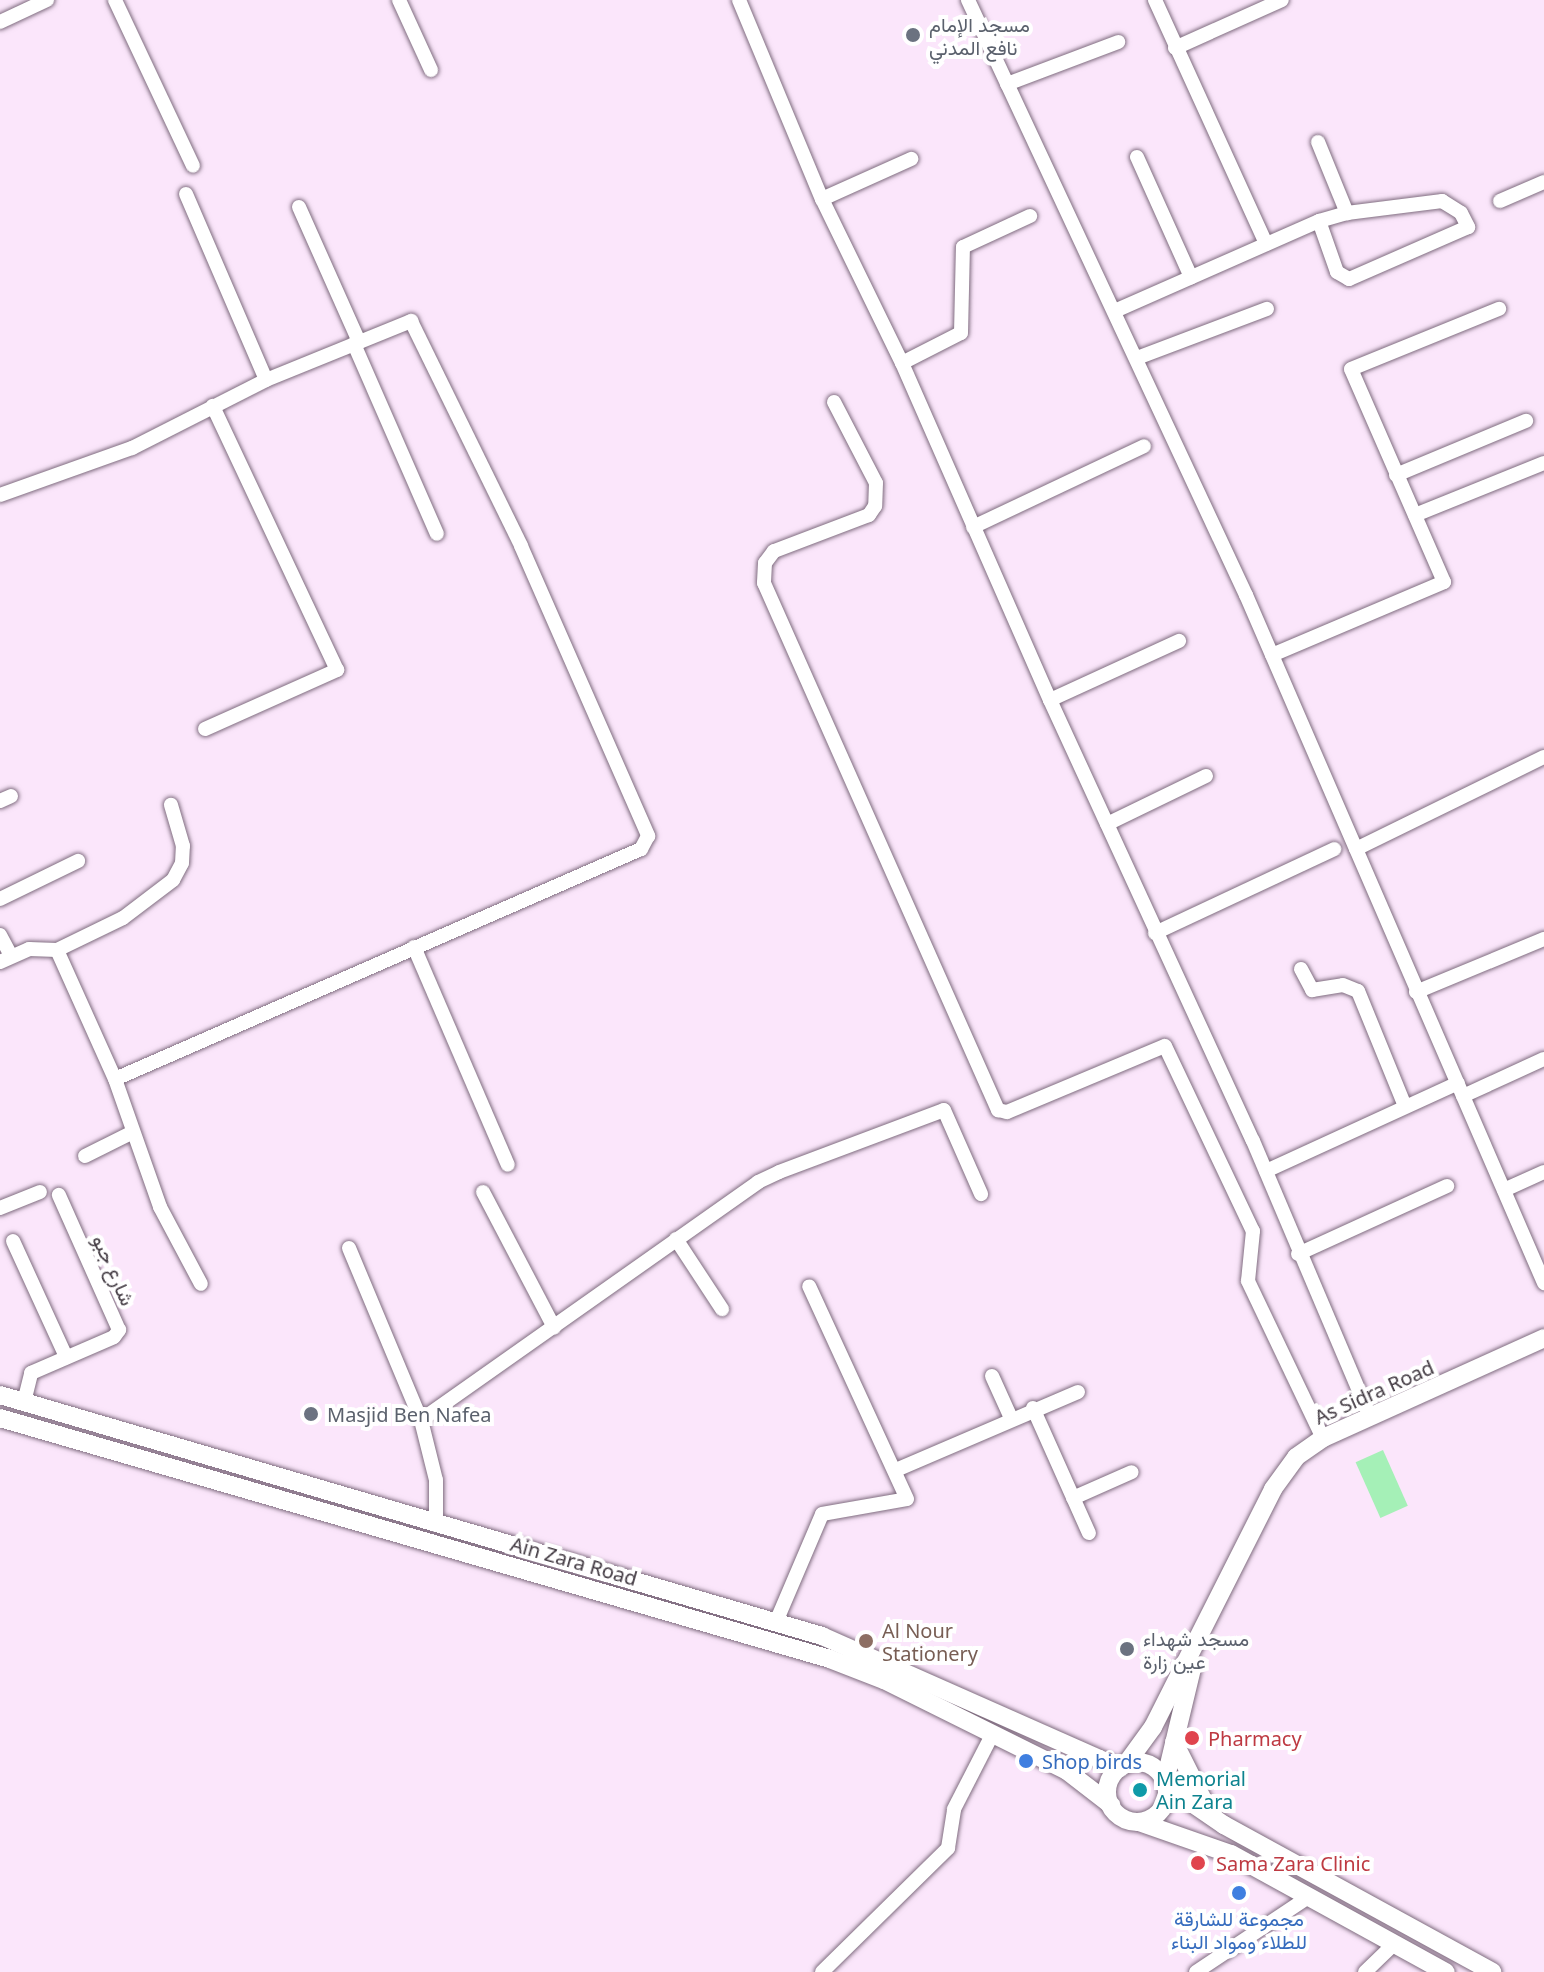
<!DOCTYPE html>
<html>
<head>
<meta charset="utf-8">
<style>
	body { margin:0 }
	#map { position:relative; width:1544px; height:1972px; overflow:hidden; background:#fbe6fb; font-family:"Noto Sans",Vazirmatn,sans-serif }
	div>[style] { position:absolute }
	.green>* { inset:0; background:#a5f0b7; transform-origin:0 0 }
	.roads { filter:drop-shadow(0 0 2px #7f6c7f) drop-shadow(0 0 2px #7f6c7f) }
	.minor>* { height:14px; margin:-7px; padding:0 7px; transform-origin:7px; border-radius:7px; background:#fff }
	.major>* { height:18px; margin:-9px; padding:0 9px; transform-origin:9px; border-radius:9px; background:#fff }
	.major>.ring { margin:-9px; padding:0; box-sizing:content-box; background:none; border:18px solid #fff; border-radius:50% }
	.dots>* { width:22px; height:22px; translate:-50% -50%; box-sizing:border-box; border:4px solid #fff; border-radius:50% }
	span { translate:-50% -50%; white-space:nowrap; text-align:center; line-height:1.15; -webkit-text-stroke:8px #fff; paint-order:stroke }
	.worship-label { font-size:20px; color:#5b616d }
	.left { translate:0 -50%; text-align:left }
	.street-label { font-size:20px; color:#413941 }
	.education-label { font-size:20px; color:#785e54 }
	.health-label { font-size:20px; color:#be3a42 }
	.shop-label { font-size:20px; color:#366cbe }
	.culture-label { font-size:20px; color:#0d838f }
</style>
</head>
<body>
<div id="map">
	<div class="green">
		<div style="left:1383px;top:1450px;width:61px;height:30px;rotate:66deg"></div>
	</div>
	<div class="roads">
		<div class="minor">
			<div style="left:115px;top:0;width:183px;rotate:64.8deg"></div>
			<div style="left:399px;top:0;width:77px;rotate:65.4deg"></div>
			<div style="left:739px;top:0;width:216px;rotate:67.4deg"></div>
			<div style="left:822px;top:199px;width:182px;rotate:64deg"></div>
			<div style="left:902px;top:363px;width:368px;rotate:66.3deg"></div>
			<div style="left:1050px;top:700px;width:485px;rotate:65.3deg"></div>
			<div style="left:1253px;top:1141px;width:299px;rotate:67deg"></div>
			<div style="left:968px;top:0;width:657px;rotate:64.96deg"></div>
			<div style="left:1246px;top:595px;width:750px;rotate:66.58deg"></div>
			<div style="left:1155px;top:0;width:268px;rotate:65.5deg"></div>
			<div style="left:0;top:22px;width:52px;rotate:-25.1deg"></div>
			<div style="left:1175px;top:48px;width:117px;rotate:-24.2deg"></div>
			<div style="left:1007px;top:84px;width:119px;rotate:-20.7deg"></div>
			<div style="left:1318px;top:142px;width:77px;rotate:67.8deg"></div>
			<div style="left:1137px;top:157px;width:132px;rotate:65.8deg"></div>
			<div style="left:186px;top:194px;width:202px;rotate:66.7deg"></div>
			<div style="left:822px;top:199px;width:98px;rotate:-24.2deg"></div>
			<div style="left:1500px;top:201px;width:48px;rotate:-23.4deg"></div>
			<div style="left:299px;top:207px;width:148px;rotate:66deg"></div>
			<div style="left:1117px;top:310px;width:221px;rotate:-23.8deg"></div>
			<div style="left:1319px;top:221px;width:29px;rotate:-16deg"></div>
			<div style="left:1347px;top:213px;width:96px;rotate:-7.2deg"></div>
			<div style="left:1442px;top:201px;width:22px;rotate:32deg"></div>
			<div style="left:1461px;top:213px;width:16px;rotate:63deg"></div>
			<div style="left:1468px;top:227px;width:130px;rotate:156.4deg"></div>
			<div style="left:1349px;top:279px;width:14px;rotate:-150deg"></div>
			<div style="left:1337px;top:272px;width:54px;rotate:-109.4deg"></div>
			<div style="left:354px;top:344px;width:207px;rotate:66.4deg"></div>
			<div style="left:1137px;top:358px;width:139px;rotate:-20.7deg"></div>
			<div style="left:902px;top:363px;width:66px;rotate:-27deg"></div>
			<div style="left:961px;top:333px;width:86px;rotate:-88.7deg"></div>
			<div style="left:963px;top:247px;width:74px;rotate:-24.8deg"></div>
			<div style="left:834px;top:402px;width:91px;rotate:62.6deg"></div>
			<div style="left:876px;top:483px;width:23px;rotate:92deg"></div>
			<div style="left:875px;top:506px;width:11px;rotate:124deg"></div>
			<div style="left:869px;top:515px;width:102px;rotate:159.2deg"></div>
			<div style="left:774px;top:551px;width:15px;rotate:127deg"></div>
			<div style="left:765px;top:563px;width:20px;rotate:93deg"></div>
			<div style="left:764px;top:583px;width:577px;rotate:66.06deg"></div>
			<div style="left:998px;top:1110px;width:9px;rotate:13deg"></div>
			<div style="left:1007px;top:1112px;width:171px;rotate:-22.7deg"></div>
			<div style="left:1165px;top:1046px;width:205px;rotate:64.6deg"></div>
			<div style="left:1253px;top:1231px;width:50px;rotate:95.7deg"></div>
			<div style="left:1248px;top:1281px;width:174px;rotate:64.5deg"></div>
			<div style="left:1396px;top:475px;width:141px;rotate:-22.6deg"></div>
			<div style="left:0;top:495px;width:140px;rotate:-19.6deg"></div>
			<div style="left:132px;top:448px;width:150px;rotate:-26.9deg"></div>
			<div style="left:266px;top:380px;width:157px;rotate:-22.1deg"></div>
			<div style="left:411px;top:321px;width:250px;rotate:63.9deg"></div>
			<div style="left:521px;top:546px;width:317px;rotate:66.3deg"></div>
			<div style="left:648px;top:836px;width:15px;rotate:118deg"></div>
			<div style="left:641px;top:849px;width:574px;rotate:156.38deg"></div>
			<div style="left:1415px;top:515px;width:139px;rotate:-22deg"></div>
			<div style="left:973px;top:527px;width:189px;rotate:-25.3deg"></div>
			<div style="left:1272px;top:655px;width:187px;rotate:-23deg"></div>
			<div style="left:1444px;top:582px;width:232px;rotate:-113.6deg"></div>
			<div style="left:1351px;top:369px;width:160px;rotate:-22.1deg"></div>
			<div style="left:1050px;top:700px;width:142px;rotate:-24.6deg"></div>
			<div style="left:205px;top:729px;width:145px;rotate:-24.1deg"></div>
			<div style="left:337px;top:670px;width:292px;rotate:-115.2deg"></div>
			<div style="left:0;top:801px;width:12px;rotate:-24deg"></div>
			<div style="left:1107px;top:824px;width:110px;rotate:-25.9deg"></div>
			<div style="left:1356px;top:849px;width:209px;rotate:-26.1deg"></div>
			<div style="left:0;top:899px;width:87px;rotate:-26deg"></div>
			<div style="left:1155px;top:933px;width:198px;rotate:-25.1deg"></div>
			<div style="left:0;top:935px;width:24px;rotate:62deg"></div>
			<div style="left:414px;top:947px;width:237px;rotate:66.7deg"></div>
			<div style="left:57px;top:950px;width:141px;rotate:65.8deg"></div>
			<div style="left:115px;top:1079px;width:136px;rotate:70.6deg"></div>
			<div style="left:160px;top:1207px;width:87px;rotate:62deg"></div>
			<div style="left:0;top:962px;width:32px;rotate:-24deg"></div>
			<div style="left:29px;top:949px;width:28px;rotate:2deg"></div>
			<div style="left:57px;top:950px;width:73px;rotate:-25.9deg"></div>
			<div style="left:123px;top:918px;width:63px;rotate:-37.2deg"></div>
			<div style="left:173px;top:880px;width:19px;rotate:-62deg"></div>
			<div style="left:182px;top:863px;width:17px;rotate:-87deg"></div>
			<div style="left:183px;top:846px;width:43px;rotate:-106.3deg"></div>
			<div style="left:1301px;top:969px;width:24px;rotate:62deg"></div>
			<div style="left:1312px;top:990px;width:31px;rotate:-9deg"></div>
			<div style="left:1343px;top:985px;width:16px;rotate:22deg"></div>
			<div style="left:1358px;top:991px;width:124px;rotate:67.8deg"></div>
			<div style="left:1416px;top:992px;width:139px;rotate:-22.5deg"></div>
			<div style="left:1463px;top:1096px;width:89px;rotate:-24.6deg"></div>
			<div style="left:85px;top:1156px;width:51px;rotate:-26.6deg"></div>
			<div style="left:1266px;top:1171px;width:211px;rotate:-24.6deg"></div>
			<div style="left:1504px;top:1190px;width:44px;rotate:-24.2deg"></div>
			<div style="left:483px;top:1192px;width:153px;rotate:62.3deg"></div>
			<div style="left:0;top:1208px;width:43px;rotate:-21.8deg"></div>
			<div style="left:676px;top:1239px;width:84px;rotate:56.7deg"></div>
			<div style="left:13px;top:1241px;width:128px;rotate:65.4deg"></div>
			<div style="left:349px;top:1248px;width:186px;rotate:67.3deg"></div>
			<div style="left:421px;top:1420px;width:62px;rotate:76deg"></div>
			<div style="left:436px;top:1480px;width:45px;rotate:90deg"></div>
			<div style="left:1298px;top:1254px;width:164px;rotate:-24.5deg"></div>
			<div style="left:992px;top:1376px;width:46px;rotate:65.7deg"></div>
			<div style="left:24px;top:1402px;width:30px;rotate:-76deg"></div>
			<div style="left:31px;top:1373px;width:90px;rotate:-23.4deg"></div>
			<div style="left:114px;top:1337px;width:9px;rotate:-54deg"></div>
			<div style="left:119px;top:1330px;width:148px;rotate:-114deg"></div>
			<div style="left:1033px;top:1408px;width:137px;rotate:65.9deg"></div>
			<div style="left:421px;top:1420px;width:413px;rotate:-35.2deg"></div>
			<div style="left:758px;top:1182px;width:23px;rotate:-25deg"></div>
			<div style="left:779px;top:1172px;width:176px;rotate:-20.6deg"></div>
			<div style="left:944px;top:1110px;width:92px;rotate:66.2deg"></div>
			<div style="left:896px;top:1470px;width:198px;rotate:-23.2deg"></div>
			<div style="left:1073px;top:1498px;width:64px;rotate:-23.8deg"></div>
			<div style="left:776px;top:1622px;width:117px;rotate:-66.9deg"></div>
			<div style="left:822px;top:1514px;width:86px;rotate:-10deg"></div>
			<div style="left:907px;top:1499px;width:234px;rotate:-114.7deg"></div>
			<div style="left:822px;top:1972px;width:177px;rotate:-44.5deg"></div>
			<div style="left:948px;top:1848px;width:39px;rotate:-81deg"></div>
			<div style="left:954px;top:1809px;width:85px;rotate:-62.8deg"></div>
			<div style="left:1196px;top:1972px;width:137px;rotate:-33.7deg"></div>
			<div style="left:1365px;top:1972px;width:40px;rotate:-44deg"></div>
		</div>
		<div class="major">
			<div style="left:0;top:1395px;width:857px;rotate:16.34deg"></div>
			<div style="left:822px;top:1636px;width:326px;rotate:23.9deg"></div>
			<div style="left:0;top:1418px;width:864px;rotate:16.19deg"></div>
			<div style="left:830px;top:1659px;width:58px;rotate:21.3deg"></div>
			<div style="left:884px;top:1680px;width:204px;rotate:26.4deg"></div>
			<div style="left:1067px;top:1771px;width:56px;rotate:37.7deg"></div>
			<div style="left:1174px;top:1742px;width:80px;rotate:63.4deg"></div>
			<div class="ring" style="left:1107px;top:1762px;width:42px;height:42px"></div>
			<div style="left:1126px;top:1764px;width:46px;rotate:-53.9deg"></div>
			<div style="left:1153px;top:1727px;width:267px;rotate:-63.2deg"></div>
			<div style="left:1273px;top:1489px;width:39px;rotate:-54deg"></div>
			<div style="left:1296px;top:1457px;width:33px;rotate:-35deg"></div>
			<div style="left:1323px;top:1438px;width:243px;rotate:-24.3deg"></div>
			<div style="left:1165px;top:1781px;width:120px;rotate:-76.5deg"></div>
			<div style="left:1167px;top:1786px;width:69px;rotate:34.4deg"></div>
			<div style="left:1224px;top:1825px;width:306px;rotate:28.7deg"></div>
			<div style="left:1139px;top:1822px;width:97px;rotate:19.2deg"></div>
			<div style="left:1231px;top:1854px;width:245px;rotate:28.8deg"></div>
		</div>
	</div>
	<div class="dots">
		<div style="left:913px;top:35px;background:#6b7280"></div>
		<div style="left:311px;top:1414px;background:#6b7280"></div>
		<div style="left:866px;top:1641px;background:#8d6e63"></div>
		<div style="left:1127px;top:1649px;background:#6b7280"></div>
		<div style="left:1192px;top:1738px;background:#e0444e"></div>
		<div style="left:1026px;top:1761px;background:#3f7fe0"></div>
		<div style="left:1140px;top:1790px;background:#0f9aa8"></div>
		<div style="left:1198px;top:1863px;background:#e0444e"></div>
		<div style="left:1239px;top:1893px;background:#3f7fe0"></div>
	</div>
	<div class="worship-label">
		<span class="left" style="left:929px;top:36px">مسجد الإمام<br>نافع المدني</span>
		<span class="left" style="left:327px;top:1414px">Masjid Ben Nafea</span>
		<span class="left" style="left:1143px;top:1650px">مسجد شهداء<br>عين زارة</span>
	</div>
	<div class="street-label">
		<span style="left:114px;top:1270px;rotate:66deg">شارع جبو</span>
		<span style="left:1374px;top:1392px;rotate:-24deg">As Sidra Road</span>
		<span style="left:574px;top:1561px;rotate:16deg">Ain Zara Road</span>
	</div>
	<div class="education-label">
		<span class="left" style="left:882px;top:1642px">Al Nour<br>Stationery</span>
	</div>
	<div class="health-label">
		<span class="left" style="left:1208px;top:1738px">Pharmacy</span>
		<span class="left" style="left:1216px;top:1863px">Sama Zara Clinic</span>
	</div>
	<div class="shop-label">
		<span class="left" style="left:1042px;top:1761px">Shop birds</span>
		<span style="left:1239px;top:1930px">مجموعة للشارقة<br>للطلاء ومواد البناء</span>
	</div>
	<div class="culture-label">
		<span class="left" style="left:1156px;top:1790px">Memorial<br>Ain Zara</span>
	</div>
</div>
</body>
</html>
